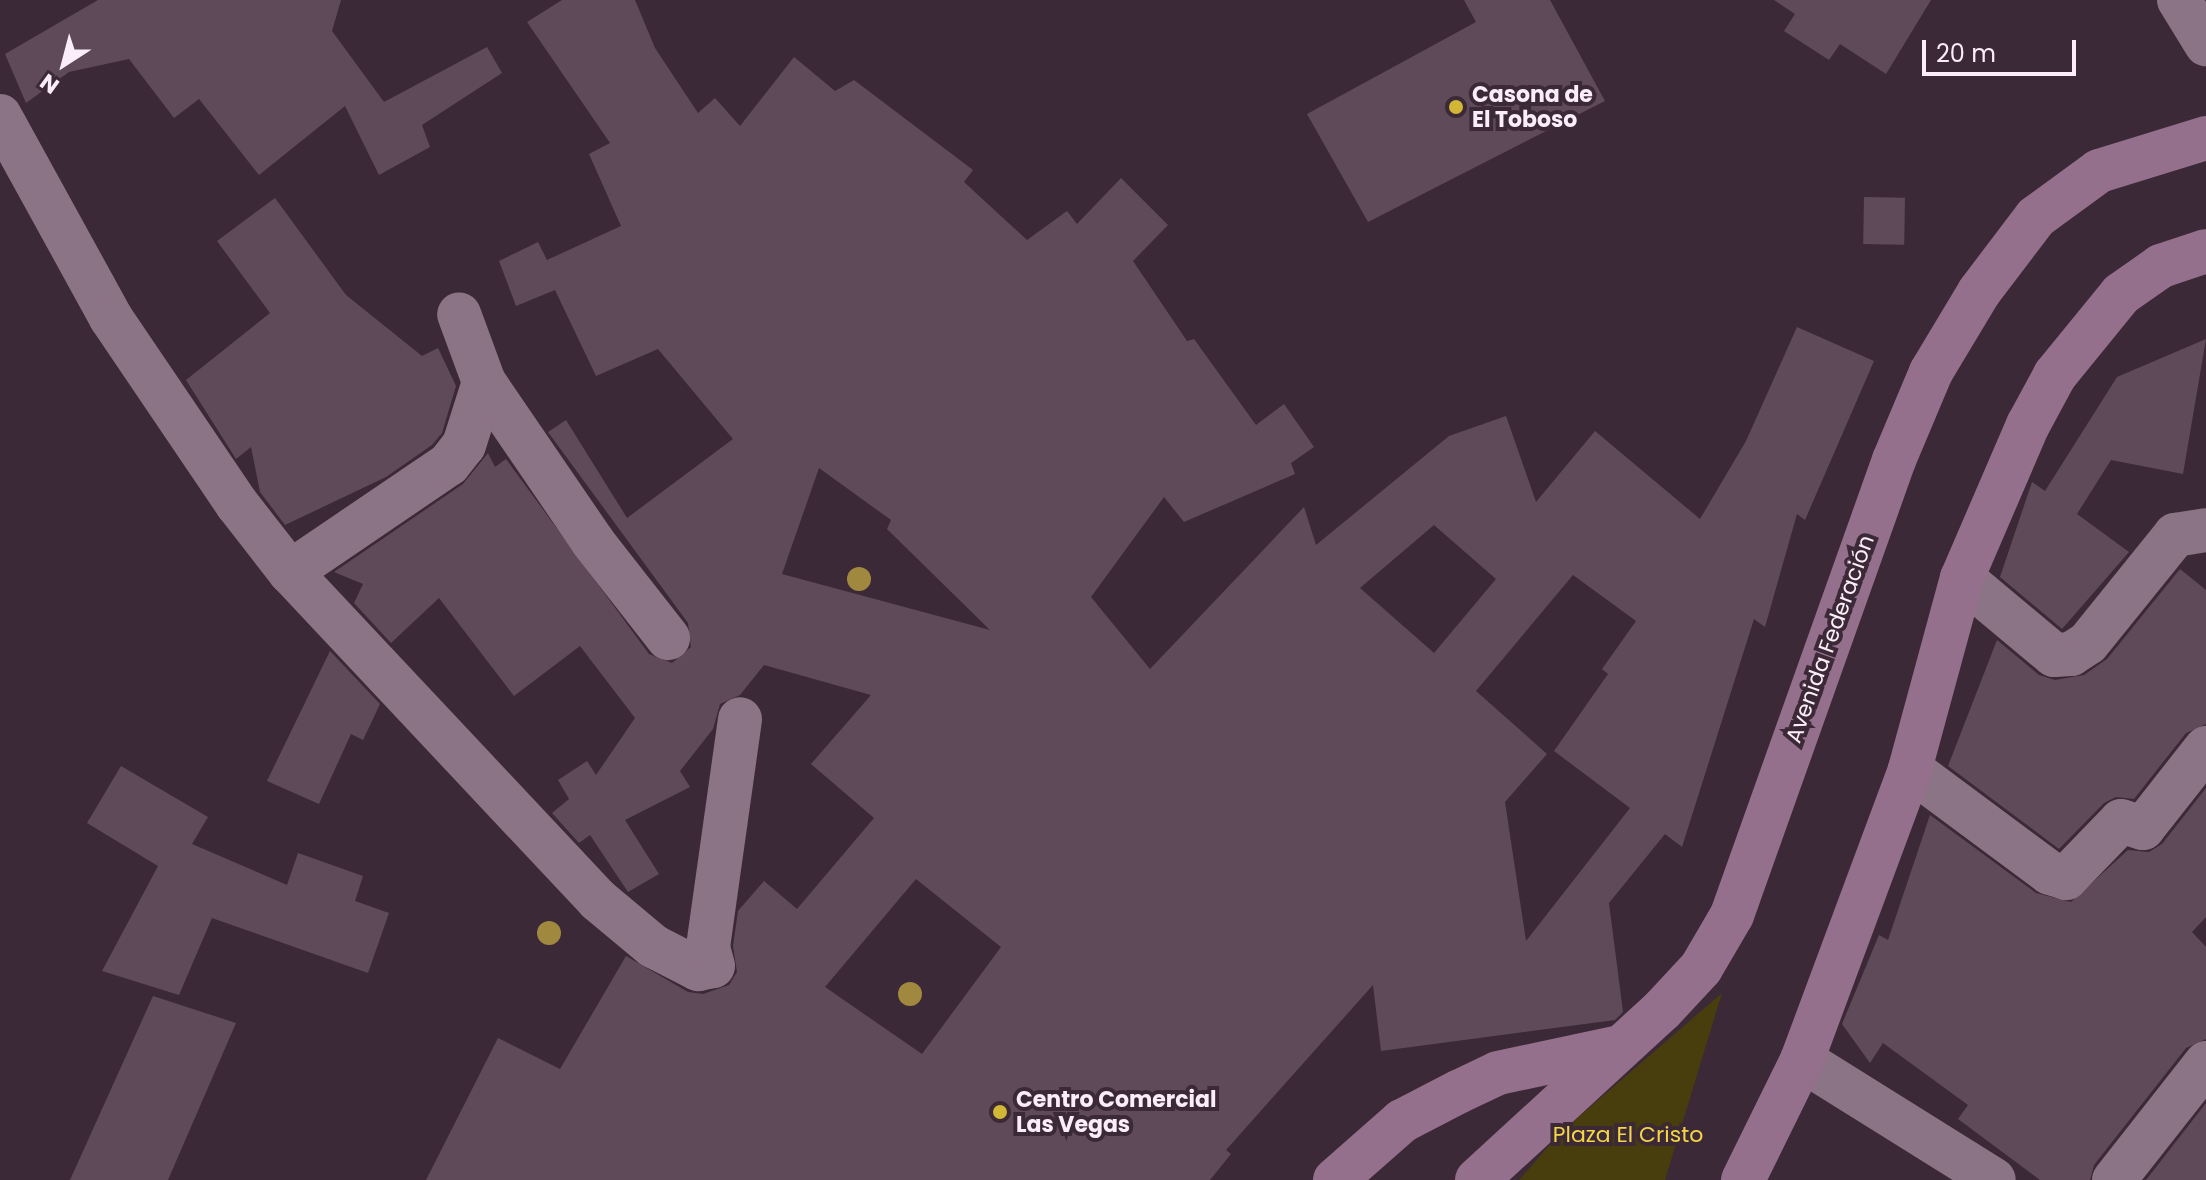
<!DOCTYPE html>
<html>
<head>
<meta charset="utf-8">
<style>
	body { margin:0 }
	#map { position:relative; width:2206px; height:1180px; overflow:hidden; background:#3c2937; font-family:Poppins,sans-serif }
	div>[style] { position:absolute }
	.green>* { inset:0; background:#483d0c }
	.building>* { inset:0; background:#5f4a5a; transform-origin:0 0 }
	.street>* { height:44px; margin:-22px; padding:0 22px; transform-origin:22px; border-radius:22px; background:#8b7485 }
	.secondary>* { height:44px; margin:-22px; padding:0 22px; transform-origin:22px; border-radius:22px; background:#94708c }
	.trees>* { width:24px; height:24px; margin:-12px; border-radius:50%; background:#a1883f }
	.dots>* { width:22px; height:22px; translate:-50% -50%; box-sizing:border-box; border:4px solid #3c2937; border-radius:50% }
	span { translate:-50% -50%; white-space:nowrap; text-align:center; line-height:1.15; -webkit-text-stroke:8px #3c2937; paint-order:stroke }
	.poi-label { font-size:22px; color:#fceef8; font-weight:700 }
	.left { translate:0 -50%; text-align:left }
	.street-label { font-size:22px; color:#fceef8 }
	.park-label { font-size:22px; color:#f4d546 }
	.north { position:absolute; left:24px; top:24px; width:80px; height:80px; -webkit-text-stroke:6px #3c2937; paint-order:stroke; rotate:216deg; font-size:22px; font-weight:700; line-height:32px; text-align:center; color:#fceef8 }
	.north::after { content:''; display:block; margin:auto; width:28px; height:36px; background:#fceef8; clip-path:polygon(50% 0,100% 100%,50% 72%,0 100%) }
	.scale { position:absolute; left:1922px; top:40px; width:154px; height:36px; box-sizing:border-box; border:4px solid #fceef8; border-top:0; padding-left:10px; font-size:24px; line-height:28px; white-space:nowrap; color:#fceef8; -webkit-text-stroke:6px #3c2937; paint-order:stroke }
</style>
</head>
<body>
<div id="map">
	<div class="green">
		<div style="clip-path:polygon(1722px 993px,1665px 1180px,1519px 1180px,1560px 1133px)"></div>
	</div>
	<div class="building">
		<div style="clip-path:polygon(98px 0,341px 0,332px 31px,384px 102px,487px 47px,502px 73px,422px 125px,430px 147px,379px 175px,345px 106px,259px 175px,199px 99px,174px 118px,129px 59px,69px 72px,26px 103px,5px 54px)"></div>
		<div style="clip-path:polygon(evenodd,562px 0,635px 0,655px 48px,698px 113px,715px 98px,740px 126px,794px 57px,835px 91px,854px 80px,973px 170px,964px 182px,1027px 240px,1067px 211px,1077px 224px,1121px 178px,1168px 225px,1133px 261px,1187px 341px,1194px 339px,1256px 425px,1284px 404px,1314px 447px,1291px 463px,1295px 474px,1184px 522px,1164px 497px,1091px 597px,1150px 669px,1304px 507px,1316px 545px,1449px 436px,1506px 416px,1536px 502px,1595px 431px,1700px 519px,1746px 441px,1797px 327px,1874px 361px,1805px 520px,1797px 514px,1765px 627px,1754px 619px,1682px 847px,1665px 834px,1609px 903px,1623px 1012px,1615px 1020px,1381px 1051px,1373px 985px,1226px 1150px,1231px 1154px,1210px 1180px,426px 1180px,498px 1038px,560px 1069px,626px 956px,688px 992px,703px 994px,729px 985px,737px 972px,733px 946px,738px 911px,764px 881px,797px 909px,874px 818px,811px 764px,871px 695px,764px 665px,740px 695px,720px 704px,713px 729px,680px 771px,690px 787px,625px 820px,659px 874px,628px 892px,590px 835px,579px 843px,552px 813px,569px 799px,558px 780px,587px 761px,596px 775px,635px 718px,580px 646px,514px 696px,439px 598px,391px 643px,354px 603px,363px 584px,334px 572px,463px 484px,488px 453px,495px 467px,506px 459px,649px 654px,672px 663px,691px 647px,688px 623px,548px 432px,566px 420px,627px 518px,733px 439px,658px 349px,596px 376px,555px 290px,516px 306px,499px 261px,538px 242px,547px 260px,621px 226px,589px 154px,610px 143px,527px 22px,562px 0,819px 468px,891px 520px,887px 529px,990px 630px,782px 574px,819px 468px,562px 0,1434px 525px,1496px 579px,1434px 653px,1360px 588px,1434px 525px,562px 0,1573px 575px,1636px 621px,1602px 669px,1608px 674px,1554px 751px,1630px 808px,1526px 941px,1505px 802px,1547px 754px,1476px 691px,1573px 575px,562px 0,916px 879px,1001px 947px,922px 1054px,825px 987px,916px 879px)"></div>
		<div style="clip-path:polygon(1464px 0,1550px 0,1605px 101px,1368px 222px,1307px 114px,1476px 22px)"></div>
		<div style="clip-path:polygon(1774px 0,1931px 0,1886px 74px,1840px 44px,1829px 60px,1784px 31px,1795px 14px)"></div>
		<div style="left:1864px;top:197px;width:41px;height:47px;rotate:1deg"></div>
		<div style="clip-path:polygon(275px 198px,346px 295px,422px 356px,438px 348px,456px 386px,442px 433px,432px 445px,386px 477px,285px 525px,260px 492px,251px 447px,236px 459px,186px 380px,270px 313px,217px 241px)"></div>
		<div style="clip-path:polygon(2206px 339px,2183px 474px,2111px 460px,2077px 514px,2129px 552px,2062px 629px,2000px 577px,2032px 482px,2045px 491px,2117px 377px)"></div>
		<div style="clip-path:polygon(2180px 569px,2206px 590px,2206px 724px,2186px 733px,2134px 799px,2116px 797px,2104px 803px,2059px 849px,1948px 766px,1997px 640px,2039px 675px,2055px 680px,2084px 675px,2107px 659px)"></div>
		<div style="clip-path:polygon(330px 651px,380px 704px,363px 740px,351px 734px,319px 804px,267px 781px)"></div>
		<div style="clip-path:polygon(121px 766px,208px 817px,192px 844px,287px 885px,298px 853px,363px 876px,355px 901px,389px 913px,368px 973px,212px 918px,179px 995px,102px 971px,158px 866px,87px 823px)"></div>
		<div style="clip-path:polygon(2206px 788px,2206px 917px,2192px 932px,2206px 947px,2206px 1039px,2186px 1048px,2094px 1165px,2090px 1180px,2040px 1180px,1958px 1119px,1968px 1105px,1883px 1043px,1870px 1063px,1842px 1024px,1879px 935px,1888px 940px,1930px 815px,2036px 893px,2071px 902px,2128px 850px,2149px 852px,2162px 844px)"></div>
		<div style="clip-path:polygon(153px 996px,236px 1023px,168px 1180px,70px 1180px)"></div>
		<div style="clip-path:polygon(2206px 1103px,2206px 1180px,2146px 1180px)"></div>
	</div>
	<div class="street">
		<div style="left:2179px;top:0;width:52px;rotate:58.5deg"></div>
		<div style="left:0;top:116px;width:230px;rotate:61.2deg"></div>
		<div style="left:111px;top:318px;width:225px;rotate:55.9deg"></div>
		<div style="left:237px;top:504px;width:86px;rotate:52.1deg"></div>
		<div style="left:290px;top:572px;width:450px;rotate:46.8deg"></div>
		<div style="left:598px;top:900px;width:72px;rotate:39.9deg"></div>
		<div style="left:653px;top:946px;width:51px;rotate:27.1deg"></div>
		<div style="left:698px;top:969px;width:15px;rotate:-11deg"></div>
		<div style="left:713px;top:966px;width:20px;rotate:-105deg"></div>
		<div style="left:708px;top:947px;width:230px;rotate:-82deg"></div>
		<div style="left:484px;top:382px;width:194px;rotate:55.7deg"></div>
		<div style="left:593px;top:542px;width:122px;rotate:52deg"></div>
		<div style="left:290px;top:572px;width:192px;rotate:-34.2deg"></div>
		<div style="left:449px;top:464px;width:24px;rotate:-52deg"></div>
		<div style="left:464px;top:445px;width:66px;rotate:-72.4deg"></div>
		<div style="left:484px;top:382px;width:72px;rotate:-110.2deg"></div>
		<div style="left:1962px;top:578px;width:120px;rotate:39.9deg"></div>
		<div style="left:2054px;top:655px;width:17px;rotate:-3deg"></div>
		<div style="left:2071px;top:654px;width:20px;rotate:-33deg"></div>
		<div style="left:2088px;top:643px;width:139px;rotate:-51.1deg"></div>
		<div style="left:2175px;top:535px;width:31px;rotate:-9deg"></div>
		<div style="left:1910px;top:769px;width:174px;rotate:36.6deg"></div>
		<div style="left:2050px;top:873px;width:17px;rotate:17deg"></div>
		<div style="left:2066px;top:878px;width:79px;rotate:-46deg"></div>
		<div style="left:2121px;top:821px;width:23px;rotate:18deg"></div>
		<div style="left:2143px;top:828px;width:102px;rotate:-51.8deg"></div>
		<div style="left:1802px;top:1060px;width:226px;rotate:32deg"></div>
		<div style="left:2114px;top:1180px;width:149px;rotate:-51.8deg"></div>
	</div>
	<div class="secondary">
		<div style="left:1335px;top:1180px;width:89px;rotate:-41.4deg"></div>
		<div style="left:1402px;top:1121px;width:63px;rotate:-27.4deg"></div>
		<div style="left:1458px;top:1092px;width:44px;rotate:-25.4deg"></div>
		<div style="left:1498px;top:1073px;width:121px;rotate:-12deg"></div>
		<div style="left:1477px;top:1180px;width:251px;rotate:-42.6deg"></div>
		<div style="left:1662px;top:1010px;width:57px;rotate:-47.1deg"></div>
		<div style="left:1701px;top:968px;width:61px;rotate:-59.7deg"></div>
		<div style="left:1732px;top:915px;width:483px;rotate:-70.4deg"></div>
		<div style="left:1894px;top:460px;width:95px;rotate:-67.2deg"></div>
		<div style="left:1931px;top:372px;width:93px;rotate:-59deg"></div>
		<div style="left:1979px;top:292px;width:94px;rotate:-52.8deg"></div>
		<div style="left:2036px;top:217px;width:78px;rotate:-36.1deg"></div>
		<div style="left:2099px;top:171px;width:112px;rotate:-17.1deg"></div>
		<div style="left:1743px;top:1180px;width:134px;rotate:-63.8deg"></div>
		<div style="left:1802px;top:1060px;width:310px;rotate:-69.6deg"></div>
		<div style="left:1910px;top:769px;width:198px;rotate:-74.8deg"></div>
		<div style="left:1962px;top:578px;width:167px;rotate:-66.7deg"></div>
		<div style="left:2028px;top:425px;width:57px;rotate:-61.6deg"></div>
		<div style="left:2055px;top:375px;width:104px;rotate:-50.8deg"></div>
		<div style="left:2121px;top:294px;width:49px;rotate:-35deg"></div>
		<div style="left:2161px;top:266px;width:47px;rotate:-18.4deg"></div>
	</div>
	<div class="trees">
		<div style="left:859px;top:579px"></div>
		<div style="left:549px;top:933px"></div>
		<div style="left:910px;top:994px"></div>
	</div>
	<div class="dots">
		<div style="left:1456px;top:107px;background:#d2b736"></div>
		<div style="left:1000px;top:1112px;background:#d2b736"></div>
	</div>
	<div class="poi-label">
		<span class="left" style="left:1472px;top:107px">Casona de<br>El Toboso</span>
		<span class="left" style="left:1016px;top:1112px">Centro Comercial<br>Las Vegas</span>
	</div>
	<div class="street-label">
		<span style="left:1830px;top:639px;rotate:-70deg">Avenida Federación</span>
	</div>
	<div class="park-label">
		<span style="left:1628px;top:1135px">Plaza El Cristo</span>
	</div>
	<div class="north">N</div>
	<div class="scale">20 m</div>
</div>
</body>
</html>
